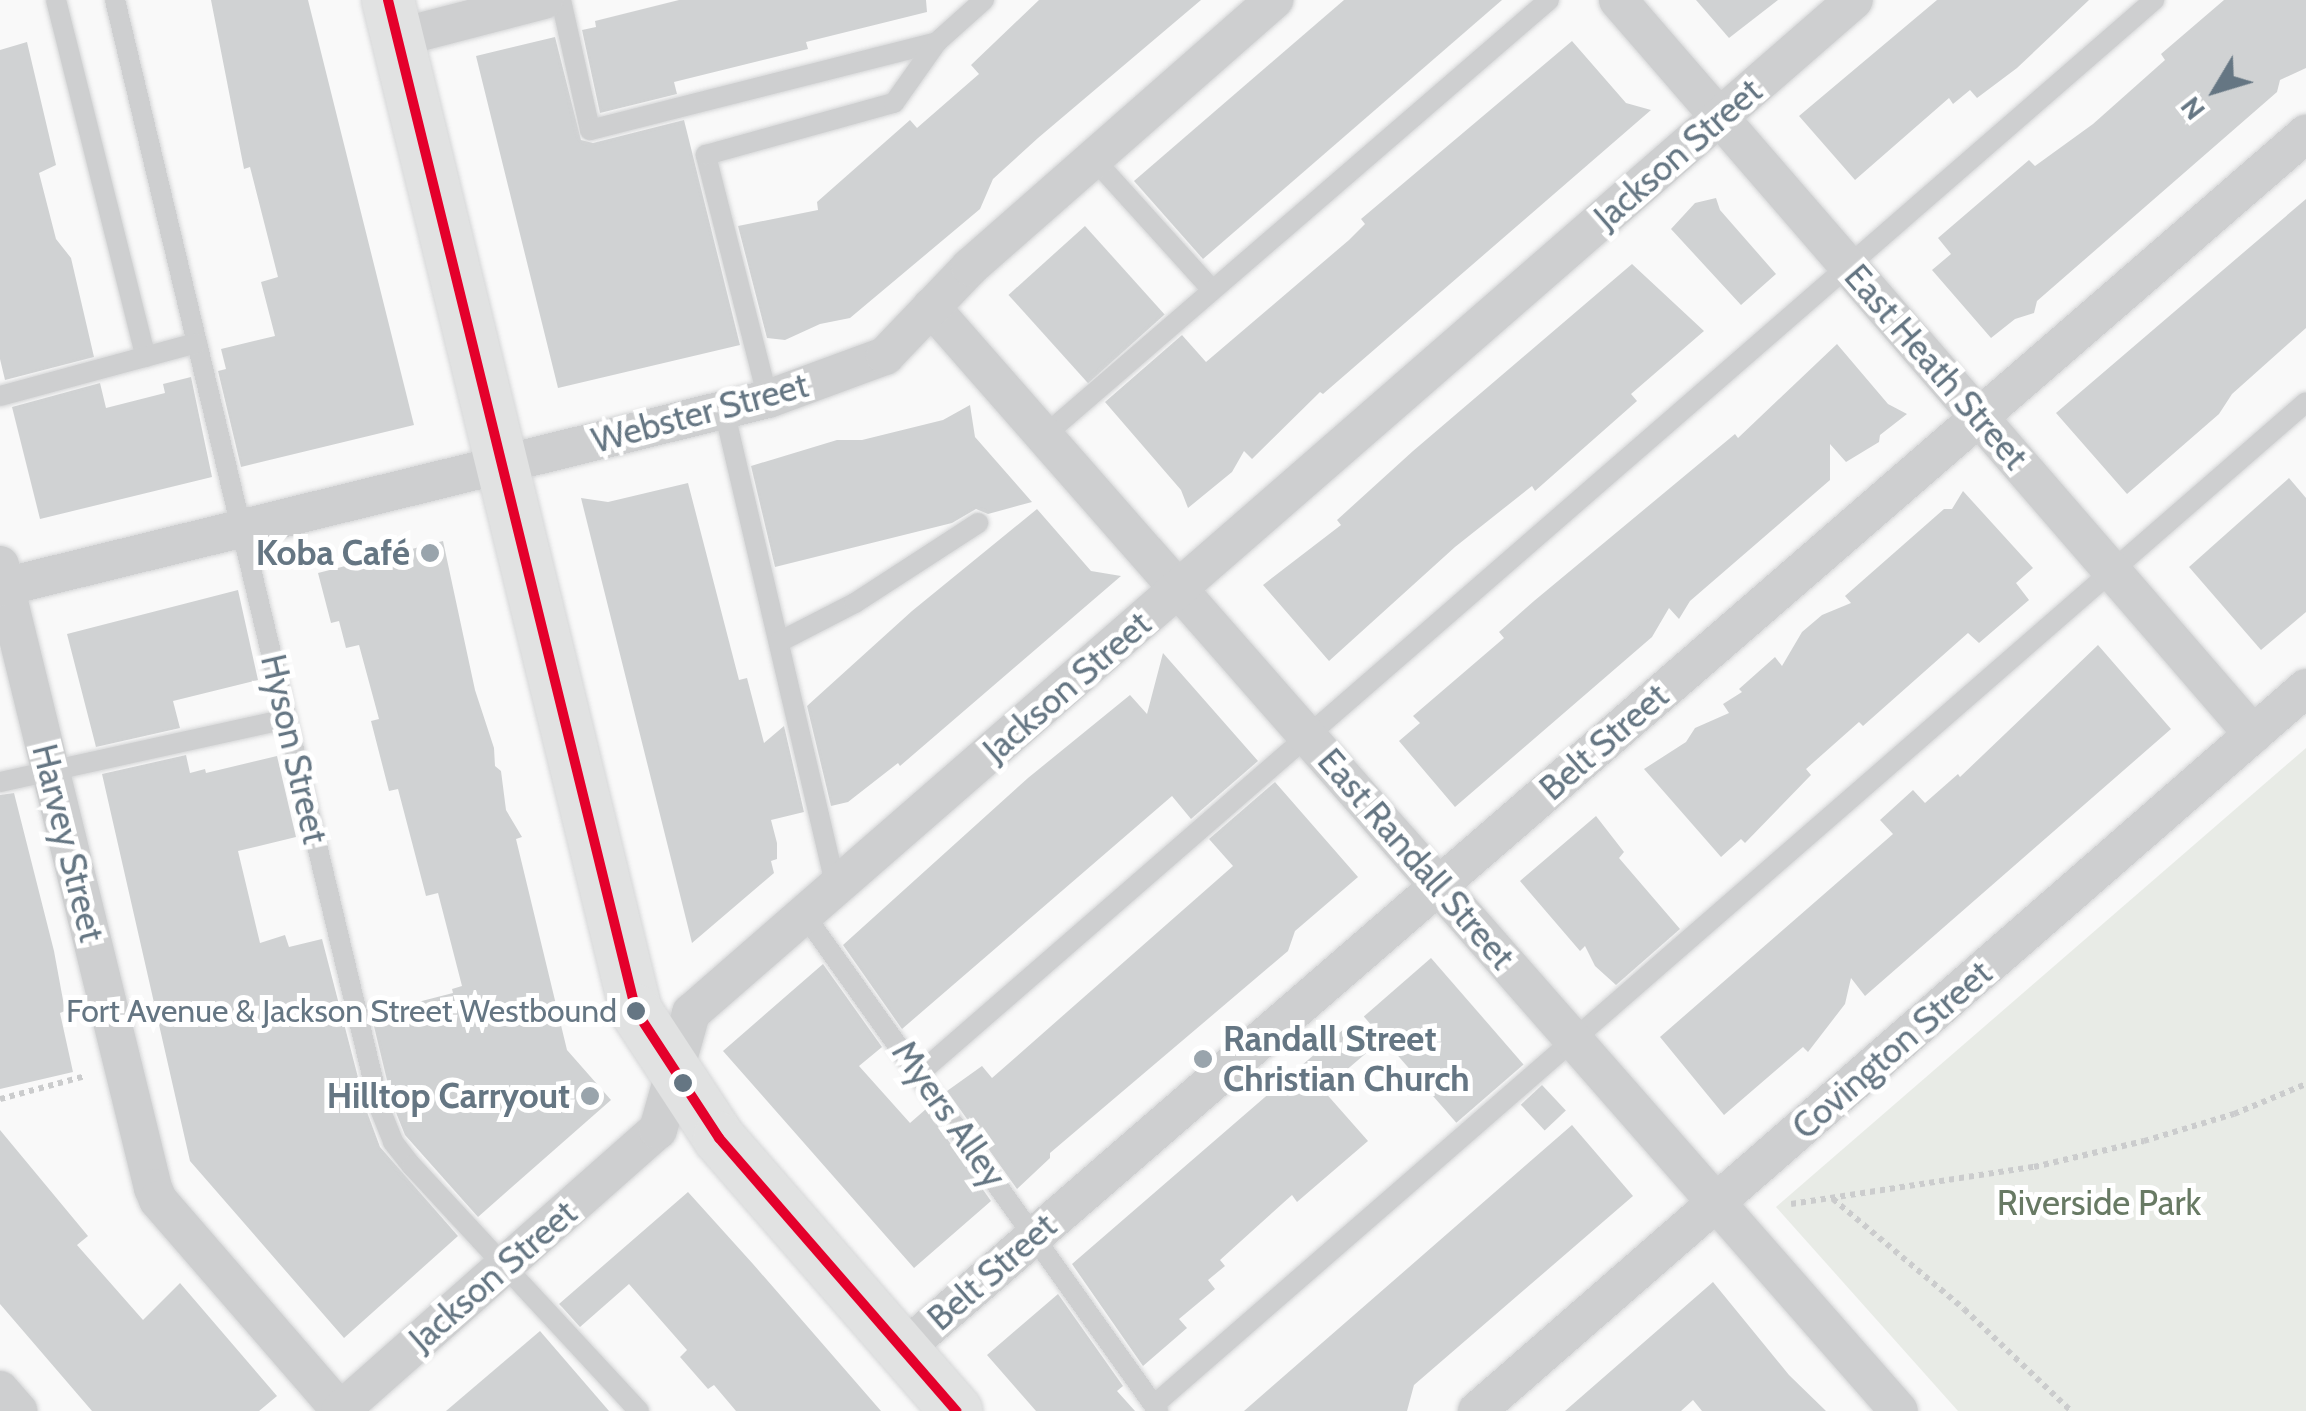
<!DOCTYPE html>
<html>
<head>
<meta charset="utf-8">
<style>
	body { margin:0 }
	#map { position:relative; width:2306px; height:1411px; overflow:hidden; background:#f9f9f9; font-family:Cabin,sans-serif }
	div>[style] { position:absolute }
	.green>* { inset:0; background:#e8ebe6 }
	.building>* { inset:0; background:#d0d2d3; transform-origin:0 0 }
	.path>* { height:6px; margin-top:-3px; transform-origin:0; background:repeating-linear-gradient(90deg,#cbcccd 0 5px,transparent 0 10px) }
	.roads { filter:drop-shadow(0 0 2px #d5d6d7) drop-shadow(0 0 2px #d5d6d7) }
	.lane>* { height:20px; margin:-10px; padding:0 10px; transform-origin:10px; border-radius:10px; background:#cecfd0 }
	.street>* { height:38px; margin:-19px; padding:0 19px; transform-origin:19px; border-radius:19px; background:#cecfd0 }
	.secondary>* { height:52px; margin:-26px; padding:0 26px; transform-origin:26px; border-radius:26px; background:#e1e2e2 }
	.bus-1>* { height:10px; margin:-5px; padding:0 5px; transform-origin:5px; border-radius:5px; background:#e4002b }
	.dots>* { width:28px; height:28px; translate:-50% -50%; box-sizing:border-box; border:5px solid #fff; border-radius:50% }
	span { translate:-50% -50%; white-space:nowrap; text-align:center; line-height:1.15; -webkit-text-stroke:10px #fff; paint-order:stroke }
	.bus-label { font-size:32px; color:#657683 }
	.right { translate:-100% -50%; text-align:right }
	.street-label { font-size:35px; color:#657683 }
	.poi-label { font-size:35px; color:#657683; font-weight:700 }
	.left { translate:0 -50%; text-align:left }
	.park-label { font-size:35px; color:#687a64 }
	.north { position:absolute; left:2166px; top:40px; width:100px; height:100px; -webkit-text-stroke:8px #fff; paint-order:stroke; rotate:232deg; font-size:28px; font-weight:700; line-height:40px; text-align:center; color:#657683 }
	.north::after { content:''; display:block; margin:auto; width:35px; height:45px; background:#657683; clip-path:polygon(50% 0,100% 100%,50% 72%,0 100%) }
</style>
</head>
<body>
<div id="map">
	<div class="green">
		<div style="clip-path:polygon(2306px 748px,2306px 1411px,1958px 1411px,1776px 1207px)"></div>
	</div>
	<div class="building">
		<div style="clip-path:polygon(211px 0,308px 0,414px 425px,241px 467px,218px 371px,226px 369px,221px 349px,275px 336px,261px 282px,278px 277px,250px 167px,244px 169px)"></div>
		<div style="clip-path:polygon(679px 0,926px 0,927px 12px,806px 42px,808px 49px,674px 82px,677px 94px,600px 113px,582px 30px,596px 27px,595px 21px)"></div>
		<div style="clip-path:polygon(1039px 0,1201px 0,1038px 138px,993px 179px,980px 209px,850px 318px,820px 324px,785px 340px,767px 338px,738px 226px,818px 210px,817px 202px,910px 120px,917px 128px,979px 74px,971px 65px)"></div>
		<div style="clip-path:polygon(1344px 0,1502px 0,1203px 259px,1134px 181px)"></div>
		<div style="clip-path:polygon(1696px 0,1778px 0,1729px 38px)"></div>
		<div style="clip-path:polygon(1937px 0,2089px 0,2017px 68px,1977px 98px,1970px 90px,1953px 104px,1949px 98px,1855px 180px,1799px 116px)"></div>
		<div style="clip-path:polygon(2224px 0,2306px 0,2306px 68px,2280px 80px,2277px 92px,2037px 301px,2034px 313px,2015px 319px,1991px 338px,1932px 270px,1951px 254px,1938px 238px,2029px 160px,2035px 166px,2093px 124px,2165px 60px,2161px 54px)"></div>
		<div style="clip-path:polygon(555px 37px,581px 140px,593px 143px,684px 120px,740px 345px,558px 388px,476px 56px)"></div>
		<div style="clip-path:polygon(1572px 41px,1626px 103px,1651px 110px,1323px 394px,1320px 392px,1252px 459px,1244px 451px,1232px 472px,1188px 508px,1181px 490px,1105px 402px,1182px 335px,1206px 362px,1349px 240px,1365px 224px,1361px 219px)"></div>
		<div style="clip-path:polygon(27px 42px,56px 165px,39px 173px,56px 239px,71px 258px,94px 357px,5px 380px,0 359px,0 50px)"></div>
		<div style="clip-path:polygon(1716px 198px,1720px 210px,1776px 274px,1741px 305px,1671px 229px,1695px 203px)"></div>
		<div style="clip-path:polygon(2306px 199px,2306px 328px,2232px 394px,2219px 414px,2127px 494px,2056px 413px)"></div>
		<div style="left:1085px;top:226px;width:119px;height:103px;rotate:48deg"></div>
		<div style="clip-path:polygon(1632px 264px,1704px 331px,1631px 394px,1637px 401px,1535px 491px,1532px 486px,1455px 547px,1329px 661px,1263px 585px,1341px 525px,1337px 520px,1413px 451px)"></div>
		<div style="clip-path:polygon(1837px 344px,1888px 404px,1907px 414px,1880px 435px,1879px 442px,1846px 462px,1830px 444px,1830px 480px,1690px 601px,1679px 619px,1669px 608px,1652px 637px,1455px 807px,1399px 741px,1420px 723px,1413px 716px,1504px 638px,1499px 632px,1534px 601px,1735px 434px,1738px 438px)"></div>
		<div style="clip-path:polygon(191px 377px,212px 477px,40px 519px,12px 407px,100px 383px,106px 408px,165px 393px,163px 384px)"></div>
		<div style="clip-path:polygon(970px 405px,975px 437px,1032px 502px,988px 514px,976px 509px,952px 523px,775px 567px,751px 466px,837px 440px,862px 440px,943px 420px)"></div>
		<div style="clip-path:polygon(2289px 478px,2306px 498px,2306px 612px,2261px 650px,2189px 567px)"></div>
		<div style="clip-path:polygon(688px 483px,739px 680px,747px 678px,764px 743px,784px 726px,804px 812px,771px 820px,777px 843px,777px 859px,771px 861px,774px 873px,692px 943px,581px 498px,608px 502px)"></div>
		<div style="clip-path:polygon(1963px 491px,2033px 568px,2016px 583px,2029px 600px,1979px 643px,1968px 633px,1863px 726px,1859px 722px,1806px 769px,1811px 775px,1745px 843px,1741px 839px,1721px 857px,1644px 769px,1686px 742px,1695px 728px,1729px 713px,1723px 704px,1742px 692px,1739px 689px,1775px 657px,1782px 666px,1802px 632px,1822px 615px,1851px 603px,1845px 596px,1944px 509px,1952px 509px)"></div>
		<div style="clip-path:polygon(1037px 509px,1091px 571px,1121px 576px,900px 766px,898px 763px,848px 802px,831px 806px,807px 706px,912px 611px)"></div>
		<div style="clip-path:polygon(443px 541px,475px 690px,494px 748px,495px 766px,501px 771px,506px 810px,522px 837px,516px 839px,567px 1050px,611px 1100px,478px 1217px,405px 1135px,393px 1105px,371px 1014px,453px 993px,452px 989px,462px 986px,438px 893px,426px 896px,398px 789px,389px 791px,371px 721px,379px 719px,359px 645px,346px 648px,339px 621px,331px 623px,318px 573px)"></div>
		<div style="clip-path:polygon(238px 590px,258px 680px,173px 701px,180px 728px,96px 747px,67px 634px)"></div>
		<div style="clip-path:polygon(2098px 645px,2171px 729px,1865px 996px,1851px 978px,1845px 1004px,1808px 1052px,1803px 1047px,1724px 1115px,1660px 1037px,1893px 834px,1880px 820px,1913px 790px,1925px 803px,1958px 774px,1960px 777px)"></div>
		<div style="clip-path:polygon(1163px 653px,1258px 761px,1191px 819px,1172px 796px,902px 1029px,843px 945px,1028px 778px,1130px 695px,1147px 714px)"></div>
		<div style="clip-path:polygon(186px 755px,190px 773px,205px 769px,206px 773px,277px 756px,296px 837px,238px 851px,260px 943px,285px 935px,289px 947px,322px 939px,367px 1112px,380px 1147px,458px 1236px,344px 1338px,190px 1161px,102px 774px)"></div>
		<div style="clip-path:polygon(1275px 782px,1358px 877px,1295px 931px,1288px 951px,1050px 1153px,1050px 1158px,1017px 1189px,947px 1091px,982px 1066px,992px 1078px,1233px 866px,1209px 839px)"></div>
		<div style="clip-path:polygon(14px 793px,54px 951px,65px 1011px,60px 1013px,73px 1072px,0 1089px,0 795px)"></div>
		<div style="clip-path:polygon(1596px 816px,1624px 852px,1619px 858px,1680px 929px,1616px 985px,1595px 966px,1585px 946px,1580px 951px,1520px 881px)"></div>
		<div style="left:1431px;top:958px;width:141px;height:89px;rotate:49deg"></div>
		<div style="clip-path:polygon(823px 964px,882px 1047px,859px 1066px,910px 1123px,926px 1109px,991px 1201px,914px 1268px,723px 1051px)"></div>
		<div style="clip-path:polygon(1345px 1028px,1371px 1049px,1323px 1090px,1368px 1141px,1297px 1202px,1292px 1195px,1220px 1260px,1225px 1266px,1208px 1280px,1215px 1289px,1179px 1319px,1187px 1328px,1143px 1366px,1072px 1264px)"></div>
		<div style="left:1542px;top:1085px;width:35px;height:29px;rotate:47deg"></div>
		<div style="clip-path:polygon(1572px 1125px,1633px 1196px,1414px 1385px,1407px 1411px,1244px 1411px)"></div>
		<div style="clip-path:polygon(0 1130px,88px 1236px,77px 1245px,143px 1320px,180px 1283px,277px 1396px,259px 1411px,92px 1411px,0 1304px)"></div>
		<div style="clip-path:polygon(688px 1192px,753px 1264px,881px 1411px,736px 1411px,714px 1385px,708px 1389px,680px 1357px,687px 1350px,629px 1284px,580px 1327px,562px 1307px,559px 1304px)"></div>
		<div style="clip-path:polygon(1713px 1282px,1789px 1375px,1826px 1411px,1702px 1411px,1693px 1400px,1681px 1411px,1565px 1411px)"></div>
		<div style="clip-path:polygon(1058px 1294px,1123px 1386px,1117px 1391px,1135px 1411px,1036px 1411px,987px 1355px)"></div>
		<div style="clip-path:polygon(540px 1331px,609px 1411px,446px 1411px)"></div>
	</div>
	<div class="path">
		<div style="left:0;top:1099px;width:89px;rotate:-15deg"></div>
		<div style="left:1833px;top:1199px;width:171px;rotate:40deg"></div>
		<div style="left:1964px;top:1309px;width:148px;rotate:43.6deg"></div>
		<div style="left:1791px;top:1204px;width:246px;rotate:-8.7deg"></div>
		<div style="left:2034px;top:1167px;width:113px;rotate:-13.3deg"></div>
		<div style="left:2144px;top:1141px;width:94px;rotate:-16.7deg"></div>
		<div style="left:2234px;top:1114px;width:78px;rotate:-22.6deg"></div>
	</div>
	<div class="roads">
		<div class="lane">
			<div style="left:56px;top:0;width:368px;rotate:75.9deg"></div>
			<div style="left:115px;top:0;width:1140px;rotate:76.56deg"></div>
			<div style="left:380px;top:1109px;width:35px;rotate:68deg"></div>
			<div style="left:393px;top:1142px;width:31px;rotate:52deg"></div>
			<div style="left:412px;top:1166px;width:334px;rotate:47.2deg"></div>
			<div style="left:561px;top:0;width:133px;rotate:77.4deg"></div>
			<div style="left:590px;top:130px;width:358px;rotate:-14.2deg"></div>
			<div style="left:1092px;top:157px;width:179px;rotate:47.9deg"></div>
			<div style="left:0;top:396px;width:204px;rotate:-15.1deg"></div>
			<div style="left:768px;top:399px;width:252px;rotate:-104.3deg"></div>
			<div style="left:706px;top:155px;width:195px;rotate:-15.5deg"></div>
			<div style="left:894px;top:103px;width:75px;rotate:-54.8deg"></div>
			<div style="left:937px;top:42px;width:63px;rotate:-41.8deg"></div>
			<div style="left:724px;top:410px;width:492px;rotate:76.8deg"></div>
			<div style="left:1044px;top:436px;width:667px;rotate:-40.81deg"></div>
			<div style="left:779px;top:642px;width:85px;rotate:-27.2deg"></div>
			<div style="left:855px;top:603px;width:147px;rotate:-33deg"></div>
			<div style="left:0;top:782px;width:294px;rotate:-12.4deg"></div>
			<div style="left:806px;top:917px;width:607px;rotate:54.53deg"></div>
			<div style="left:921px;top:1072px;width:1634px;rotate:-41deg"></div>
			<div style="left:1154px;top:1405px;width:1527px;rotate:-41.04deg"></div>
		</div>
		<div class="street">
			<div style="left:1618px;top:0;width:971px;rotate:49.14deg"></div>
			<div style="left:397px;top:38px;width:152px;rotate:-14.5deg"></div>
			<div style="left:931px;top:307px;width:1468px;rotate:48.76deg"></div>
			<div style="left:0;top:565px;width:642px;rotate:76.2deg"></div>
			<div style="left:153px;top:1188px;width:13px;rotate:67deg"></div>
			<div style="left:158px;top:1200px;width:278px;rotate:49.1deg"></div>
			<div style="left:0;top:588px;width:791px;rotate:-13.83deg"></div>
			<div style="left:768px;top:399px;width:125px;rotate:-20.2deg"></div>
			<div style="left:885px;top:356px;width:123px;rotate:-46.3deg"></div>
			<div style="left:970px;top:267px;width:405px;rotate:-41.3deg"></div>
			<div style="left:903px;top:1350px;width:1857px;rotate:-40.92deg"></div>
			<div style="left:0;top:1390px;width:28px;rotate:49deg"></div>
			<div style="left:340px;top:1411px;width:424px;rotate:-41.5deg"></div>
			<div style="left:658px;top:1130px;width:122px;rotate:-74.2deg"></div>
			<div style="left:691px;top:1013px;width:1542px;rotate:-41.06deg"></div>
			<div style="left:1477px;top:1411px;width:1100px;rotate:-41.09deg"></div>
		</div>
		<div class="secondary">
			<div style="left:388px;top:0;width:1041px;rotate:76.22deg"></div>
			<div style="left:636px;top:1011px;width:152px;rotate:56.8deg"></div>
			<div style="left:719px;top:1138px;width:362px;rotate:49deg"></div>
		</div>
	</div>
	<div class="bus-1">
		<div style="left:388px;top:0;width:1041px;rotate:76.22deg"></div>
		<div style="left:636px;top:1011px;width:152px;rotate:56.8deg"></div>
		<div style="left:719px;top:1138px;width:362px;rotate:49deg"></div>
	</div>
	<div class="dots">
		<div style="left:430px;top:553px;background:#99a4ac"></div>
		<div style="left:636px;top:1011px;background:#657683"></div>
		<div style="left:1203px;top:1059px;background:#99a4ac"></div>
		<div style="left:683px;top:1083px;background:#657683"></div>
		<div style="left:590px;top:1096px;background:#99a4ac"></div>
	</div>
	<div class="bus-label">
		<span class="right" style="left:617px;top:1011px">Fort Avenue &amp; Jackson Street Westbound</span>
	</div>
	<div class="street-label">
		<span style="left:1678px;top:154px;rotate:-41deg">Jackson Street</span>
		<span style="left:1936px;top:367px;rotate:49deg">East Heath Street</span>
		<span style="left:700px;top:413px;rotate:-15deg">Webster Street</span>
		<span style="left:1067px;top:687px;rotate:-41deg">Jackson Street</span>
		<span style="left:1604px;top:742px;rotate:-41deg">Belt Street</span>
		<span style="left:294px;top:749px;rotate:77deg">Hyson Street</span>
		<span style="left:68px;top:843px;rotate:76deg">Harvey Street</span>
		<span style="left:1416px;top:859px;rotate:49deg">East Randall Street</span>
		<span style="left:1892px;top:1050px;rotate:-41deg">Covington Street</span>
		<span style="left:949px;top:1114px;rotate:55deg">Myers Alley</span>
		<span style="left:992px;top:1272px;rotate:-41deg">Belt Street</span>
		<span style="left:493px;top:1276px;rotate:-41deg">Jackson Street</span>
	</div>
	<div class="poi-label">
		<span class="right" style="left:410px;top:553px">Koba Café</span>
		<span class="left" style="left:1223px;top:1059px">Randall Street<br>Christian Church</span>
		<span class="right" style="left:570px;top:1096px">Hilltop Carryout</span>
	</div>
	<div class="park-label">
		<span style="left:2099px;top:1203px">Riverside Park</span>
	</div>
	<div class="north">N</div>
</div>
</body>
</html>
